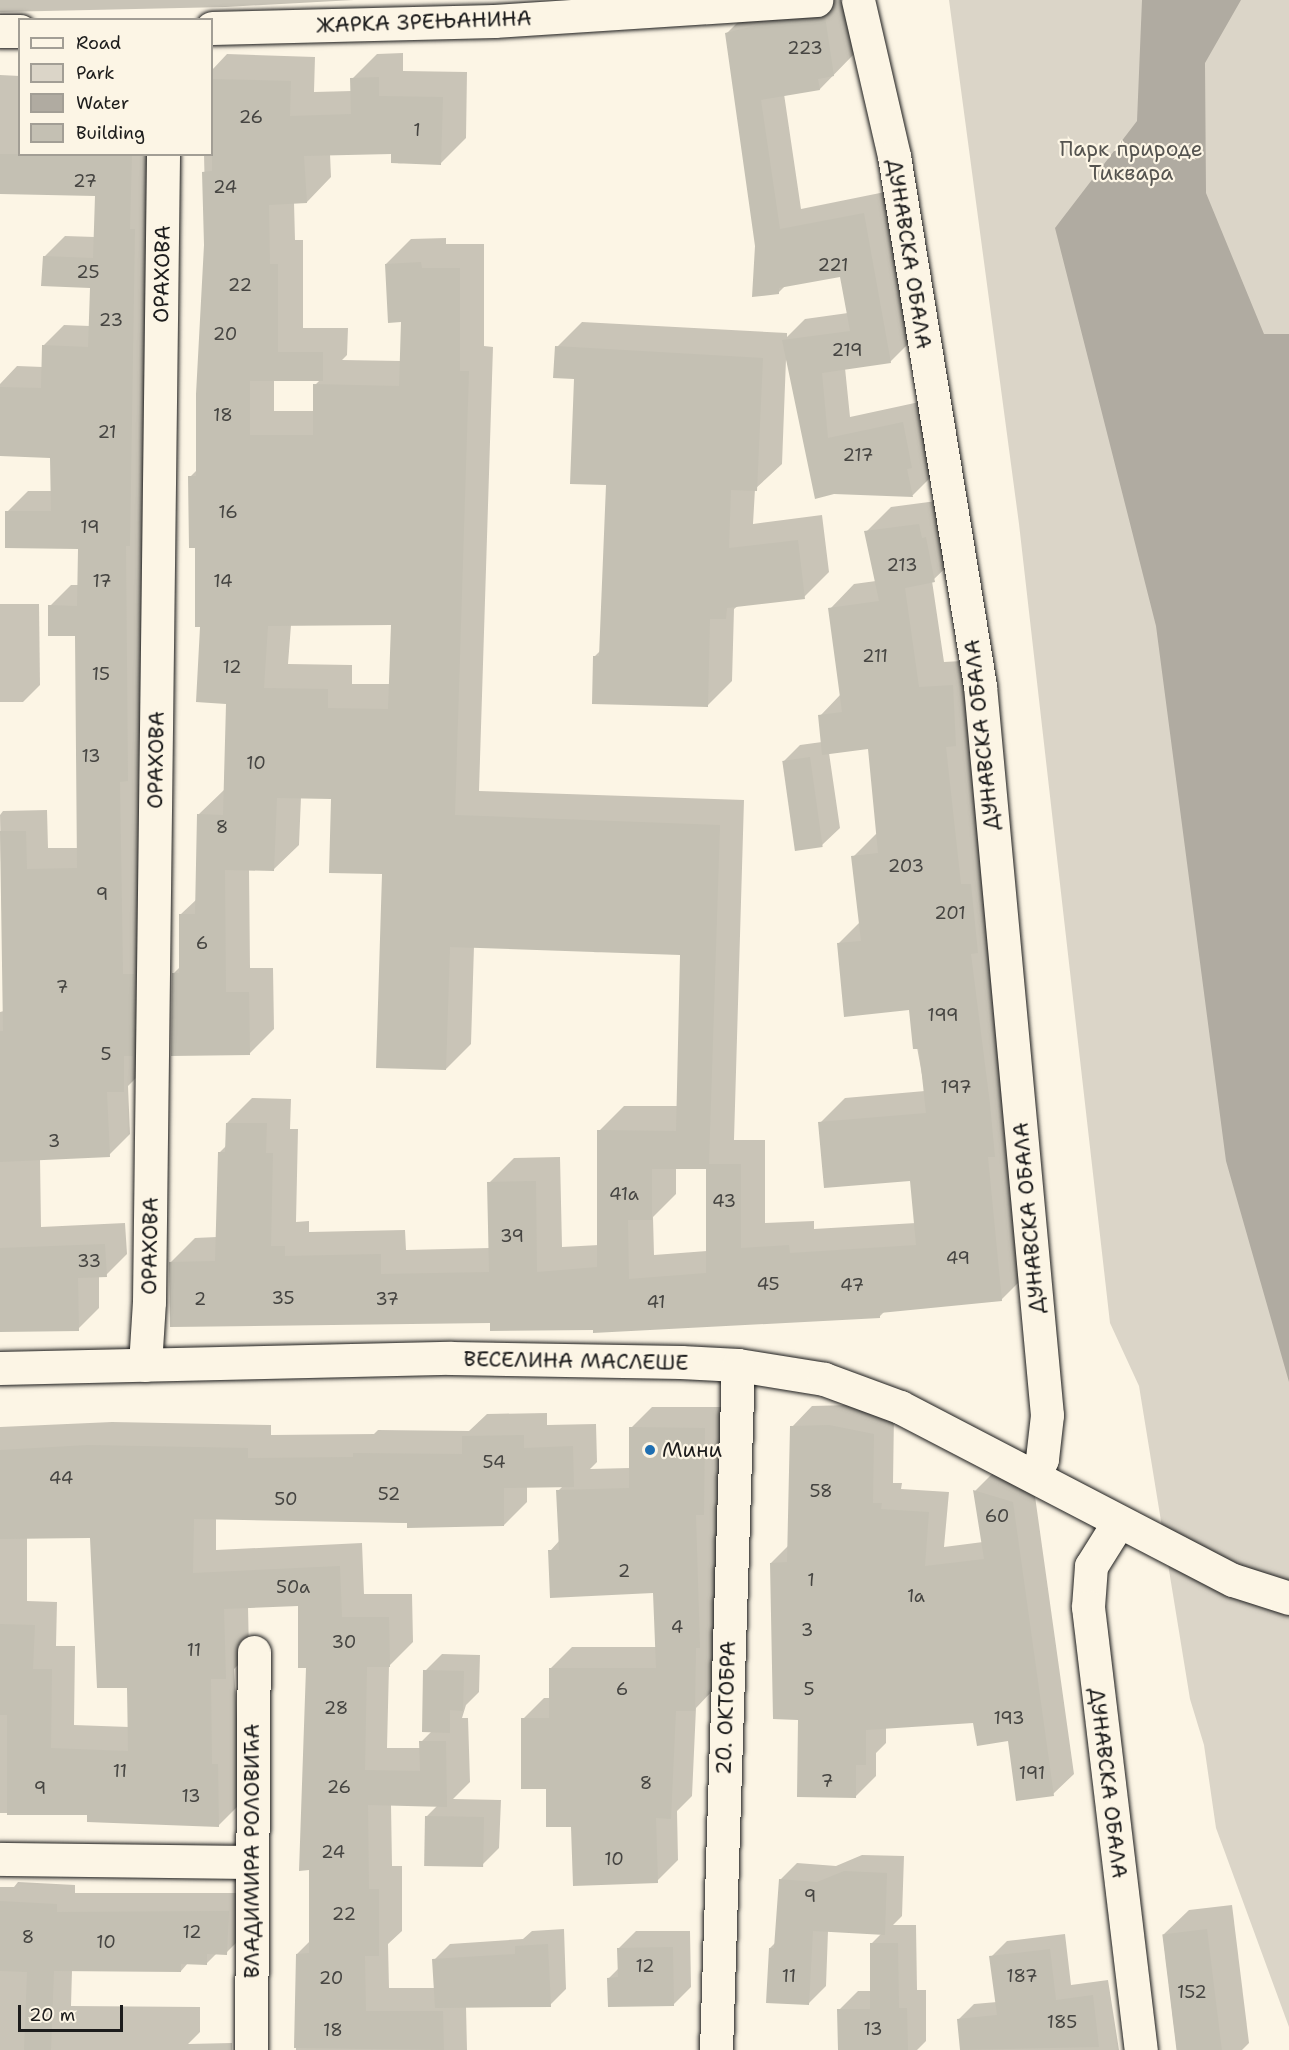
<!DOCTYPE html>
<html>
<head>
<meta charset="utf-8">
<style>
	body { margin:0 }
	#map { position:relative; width:1289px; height:2050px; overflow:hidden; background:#fcf5e5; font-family:"Shantell Sans",sans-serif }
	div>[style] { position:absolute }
	.green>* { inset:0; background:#dbd5c8 }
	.water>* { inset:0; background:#b0aba1 }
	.shadow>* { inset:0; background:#0003 }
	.building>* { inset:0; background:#c4c0b3; transform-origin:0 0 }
	.roads { filter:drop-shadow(0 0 2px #1c1c1c) drop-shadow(0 0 2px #1c1c1c) }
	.minor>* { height:33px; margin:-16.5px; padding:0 16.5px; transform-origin:16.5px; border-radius:16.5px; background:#fcf5e5 }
	.dots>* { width:16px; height:16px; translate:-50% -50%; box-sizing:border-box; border:3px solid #fcf5e5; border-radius:50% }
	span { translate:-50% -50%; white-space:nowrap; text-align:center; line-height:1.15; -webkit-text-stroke:4.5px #fcf5e5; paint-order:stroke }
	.number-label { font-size:18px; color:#464542 }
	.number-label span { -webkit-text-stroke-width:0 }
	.street-label { font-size:21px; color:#1c1c1c }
	.park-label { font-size:21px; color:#555450 }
	.poi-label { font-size:21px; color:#1c1c1c }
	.left { translate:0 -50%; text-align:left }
	.legend { position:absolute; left:18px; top:18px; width:195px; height:138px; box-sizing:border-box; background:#fcf5e5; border:2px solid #a29e95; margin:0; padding:8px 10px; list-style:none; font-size:18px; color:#1c1c1c }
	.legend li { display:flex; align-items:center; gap:12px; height:30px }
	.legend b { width:30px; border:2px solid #a29e95 }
	.scale { position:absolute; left:18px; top:2005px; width:105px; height:27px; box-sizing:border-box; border:3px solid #1c1c1c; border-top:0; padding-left:8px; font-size:18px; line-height:21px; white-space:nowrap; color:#1c1c1c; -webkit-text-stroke:4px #fcf5e5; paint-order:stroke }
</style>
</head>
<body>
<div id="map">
	<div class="green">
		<div style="clip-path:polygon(949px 0,1289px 0,1289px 2027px,1216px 1828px,1204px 1745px,1190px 1699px,1139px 1386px,1110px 1323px,1019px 524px)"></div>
	</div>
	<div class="water">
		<div style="clip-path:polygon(1142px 0,1241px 0,1205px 63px,1206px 193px,1264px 334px,1289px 334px,1289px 1382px,1226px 1161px,1156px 626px,1055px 228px,1137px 121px)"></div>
	</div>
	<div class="shadow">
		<div style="clip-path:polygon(0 0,354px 0,226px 7px,0 12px)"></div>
		<div style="clip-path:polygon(801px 0,847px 0,855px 53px,820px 89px,784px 94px,801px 209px,885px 192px,912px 340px,890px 362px,845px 368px,850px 417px,924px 401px,934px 474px,913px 495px,834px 492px,786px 359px,782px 464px,755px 489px,753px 524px,822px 515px,829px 572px,804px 597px,739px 605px,734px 609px,732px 681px,707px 706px,595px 656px,601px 650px,607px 484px,576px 378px,557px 347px,582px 322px,787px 333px,787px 337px,805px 319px,848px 313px,841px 275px,785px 286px,778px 293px,757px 246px,726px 34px,748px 12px)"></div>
		<div style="clip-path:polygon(evenodd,403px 53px,403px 71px,467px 72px,466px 138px,441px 163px,392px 152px,330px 154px,331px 177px,307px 202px,294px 202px,295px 240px,303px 240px,303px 328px,348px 328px,347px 355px,342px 360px,401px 361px,402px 320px,386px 264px,411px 239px,446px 238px,446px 244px,484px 244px,484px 346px,493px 347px,479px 791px,744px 800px,734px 1140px,765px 1140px,765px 1223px,814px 1221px,814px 1229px,916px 1223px,912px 1179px,820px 1123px,845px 1098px,925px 1091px,910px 1009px,838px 944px,861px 921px,853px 857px,878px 832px,870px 747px,829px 753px,840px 828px,822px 845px,783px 762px,800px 745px,822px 742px,820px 716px,841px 694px,830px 609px,854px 584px,876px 581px,866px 532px,891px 507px,944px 500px,959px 555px,932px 581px,944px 662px,978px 660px,1026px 1275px,1001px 1300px,885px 1311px,879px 1317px,594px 1328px,491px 1321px,170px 1263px,195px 1238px,217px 1237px,220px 1152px,227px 1145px,227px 1123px,252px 1098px,291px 1099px,290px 1129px,298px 1129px,296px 1222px,309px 1221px,309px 1232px,405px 1230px,406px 1250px,490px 1248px,489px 1183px,514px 1158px,560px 1157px,562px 1247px,599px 1245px,599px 1131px,624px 1106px,678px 1106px,681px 953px,474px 946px,471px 1044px,446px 1069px,384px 873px,333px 798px,301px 797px,299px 845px,274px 869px,249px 869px,250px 968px,273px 968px,274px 1029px,249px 1054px,173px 974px,181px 966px,181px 914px,197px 899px,199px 814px,224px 790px,228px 703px,201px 625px,190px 477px,198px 469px,206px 245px,204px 154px,212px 154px,212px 70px,227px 54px,315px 57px,314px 92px,352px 91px,352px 79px,377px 54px,403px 53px,274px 379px,320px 380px,315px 385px,315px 411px,274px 411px,274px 379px,403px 53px,392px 624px,390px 684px,352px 684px,352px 665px,288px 664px,291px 625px,392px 624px,403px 53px,676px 1167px,708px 1168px,707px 1251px,654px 1255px,653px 1217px,676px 1194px,676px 1167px)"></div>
		<div style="clip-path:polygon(0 75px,20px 76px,20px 154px,152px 154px,145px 1069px,128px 1086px,130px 1134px,109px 1155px,40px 1158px,41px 1227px,125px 1223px,127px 1254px,106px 1275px,99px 1276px,99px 1308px,78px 1329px,0 1331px,0 1012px,4px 1011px,0 815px,3px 811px,47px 810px,48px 848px,78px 848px,77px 635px,50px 606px,71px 585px,79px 585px,80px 547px,7px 512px,28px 491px,52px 491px,52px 457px,0 455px,0 384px,17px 366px,43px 367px,43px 346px,64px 325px,90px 326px,91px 286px,44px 257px,65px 236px,95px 237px,97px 195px,0 192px)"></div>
		<div style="clip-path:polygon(0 604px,39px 604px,40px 685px,23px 702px,0 702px)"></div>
		<div style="clip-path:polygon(850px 1405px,894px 1414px,893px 1483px,902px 1483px,901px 1489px,949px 1492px,944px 1547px,983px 1542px,975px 1491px,995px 1471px,1033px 1482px,1074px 1774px,1053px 1794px,1009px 1740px,974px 1721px,886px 1727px,886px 1743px,876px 1753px,876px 1776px,856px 1796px,799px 1718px,771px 1563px,789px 1545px,792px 1427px,812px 1406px)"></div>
		<div style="clip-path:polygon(evenodd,652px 1407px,725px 1407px,724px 1493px,717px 1501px,721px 1625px,715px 1688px,696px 1708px,692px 1796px,677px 1811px,678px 1860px,657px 1881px,572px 1826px,547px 1788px,523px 1719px,544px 1698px,551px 1698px,551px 1668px,572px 1647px,656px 1647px,654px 1592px,550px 1551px,560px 1540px,558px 1491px,563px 1486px,527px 1486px,527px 1502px,504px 1525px,216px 1518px,216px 1550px,362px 1543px,364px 1594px,412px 1594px,413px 1642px,389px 1666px,387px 1748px,421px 1748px,421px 1742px,432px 1731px,425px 1671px,442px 1654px,480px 1655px,479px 1692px,466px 1705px,462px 1718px,468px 1718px,470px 1782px,453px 1799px,501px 1800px,499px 1848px,482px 1865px,427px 1816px,437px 1806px,391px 1804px,392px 1866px,402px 1866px,402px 1931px,388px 1944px,389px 1988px,435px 1988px,434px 1960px,450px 1944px,523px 1939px,532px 1931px,564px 1929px,566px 1989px,550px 2005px,466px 2006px,467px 2050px,296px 2050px,297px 1954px,310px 1941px,307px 1666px,299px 1604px,248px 1606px,249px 1654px,234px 1669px,242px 1802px,219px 1825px,89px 1813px,0 1813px,0 1427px,112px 1422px,271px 1425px,271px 1435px,374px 1434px,378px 1430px,469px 1431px,487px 1414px,547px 1413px,547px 1425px,596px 1424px,597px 1462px,590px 1469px,630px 1468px,631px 1428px,652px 1407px,27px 1537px,91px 1537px,129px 1686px,129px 1727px,74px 1725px,75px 1646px,56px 1646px,57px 1602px,27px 1601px,27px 1537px)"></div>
		<div style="clip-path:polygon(862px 1855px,904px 1856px,902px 1916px,893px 1925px,916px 1925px,917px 1990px,926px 1990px,926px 2041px,917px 2050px,839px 2050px,839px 2010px,858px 1991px,871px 1991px,871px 1944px,882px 1933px,828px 1931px,826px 1986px,809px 2003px,770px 1948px,776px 1942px,780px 1880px,797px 1863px,836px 1866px)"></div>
		<div style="clip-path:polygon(18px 1882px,75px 1885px,75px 1893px,247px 1893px,245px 1934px,226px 1953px,217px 1953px,206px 1964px,188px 1963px,181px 1971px,72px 1970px,71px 2006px,200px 2007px,200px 2032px,188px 2044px,232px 2043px,232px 2050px,0 2050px,0 1887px,14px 1887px)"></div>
		<div style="clip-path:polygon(1232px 1905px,1249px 2043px,1242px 2050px,1177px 2050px,1163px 1935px,1189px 1910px)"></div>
		<div style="clip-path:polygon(636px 1931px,690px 1931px,691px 1987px,674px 2004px,609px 1978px,619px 1968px,619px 1948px)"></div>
		<div style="clip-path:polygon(1065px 1934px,1071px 1985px,1108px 1980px,1119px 2050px,961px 2050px,958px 2020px,974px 2004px,997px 2002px,991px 1957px,1007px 1941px)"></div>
	</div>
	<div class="building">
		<div style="clip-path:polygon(825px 16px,834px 76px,818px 79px,820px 90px,761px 100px,780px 229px,864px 213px,891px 363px,822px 373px,828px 438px,903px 422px,912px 468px,907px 469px,913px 497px,834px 494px,815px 499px,782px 340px,850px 331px,840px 277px,779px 288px,779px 294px,752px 297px,755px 246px,725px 33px,772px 22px)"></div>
		<div style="clip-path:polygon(evenodd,379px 77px,379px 96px,443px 97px,441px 165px,391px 163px,391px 154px,304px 156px,307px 203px,269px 205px,270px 264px,278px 264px,278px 352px,323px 352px,323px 381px,250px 381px,250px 435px,313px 435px,313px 384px,399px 386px,401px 322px,388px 323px,385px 264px,421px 262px,422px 268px,460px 268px,460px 371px,469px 371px,455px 815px,720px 825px,709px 1164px,741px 1164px,741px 1248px,789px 1245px,790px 1253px,916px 1245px,910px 1181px,824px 1188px,818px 1122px,926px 1113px,919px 1049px,913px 1049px,909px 1010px,844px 1017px,837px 943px,861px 941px,851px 856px,878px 853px,868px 749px,822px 755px,818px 715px,842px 712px,828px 608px,879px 601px,864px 531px,919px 524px,922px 538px,926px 537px,935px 582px,905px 588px,919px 687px,953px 685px,956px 746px,946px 747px,961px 884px,971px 884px,978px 953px,971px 954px,990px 1104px,995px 1157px,988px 1157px,1002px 1301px,880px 1313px,880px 1318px,593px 1333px,593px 1330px,490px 1331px,490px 1323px,170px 1327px,169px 1262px,215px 1261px,218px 1152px,225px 1152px,226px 1123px,267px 1123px,266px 1153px,273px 1153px,271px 1246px,285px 1246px,285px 1256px,381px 1254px,381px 1274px,489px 1272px,487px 1182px,536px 1181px,537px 1272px,597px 1267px,597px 1130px,676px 1131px,680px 955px,450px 947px,446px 1070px,376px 1068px,382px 874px,329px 873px,331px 799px,277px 798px,274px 871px,225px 870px,226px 992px,249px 992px,250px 1055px,171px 1056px,172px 973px,179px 973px,179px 914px,195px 914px,197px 814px,223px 815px,226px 704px,196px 702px,200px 627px,195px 627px,195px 548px,189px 548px,188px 476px,196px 476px,196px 394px,204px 245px,202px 172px,212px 171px,212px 79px,291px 81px,290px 116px,351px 114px,350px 78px,379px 77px,391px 625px,388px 709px,328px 708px,328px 689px,264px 688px,268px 626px,391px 625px,379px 77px,652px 1169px,706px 1169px,706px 1273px,629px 1279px,628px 1220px,652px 1220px,652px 1169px)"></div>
		<div style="clip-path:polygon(0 154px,132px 154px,130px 229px,135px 229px,130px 546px,126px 546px,128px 781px,120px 782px,123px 974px,134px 974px,133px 1056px,124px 1056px,124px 1092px,107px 1092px,110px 1157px,0 1162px,0 1031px,3px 1031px,0 831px,26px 831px,27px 869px,77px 868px,75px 636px,48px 636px,48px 605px,77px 606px,78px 549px,5px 548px,5px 511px,51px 511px,50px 458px,0 456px,0 387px,41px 388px,42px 345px,88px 347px,90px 288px,41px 286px,43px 256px,93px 258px,95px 196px,0 194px)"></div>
		<div style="clip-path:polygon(555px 346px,763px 358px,757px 491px,731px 490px,729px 548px,798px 540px,805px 599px,727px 608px,726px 619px,710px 619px,708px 707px,592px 704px,593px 656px,599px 656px,606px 485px,570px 484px,574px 379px,553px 378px)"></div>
		<div style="left:810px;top:757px;width:91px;height:28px;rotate:82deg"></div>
		<div style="clip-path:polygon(105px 1244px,107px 1277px,78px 1278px,79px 1331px,0 1332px,0 1248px)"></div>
		<div style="clip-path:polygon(829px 1425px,874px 1434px,873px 1503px,882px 1503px,881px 1509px,929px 1512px,925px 1566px,984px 1559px,973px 1490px,1013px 1502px,1054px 1796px,1016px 1801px,1008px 1741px,977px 1746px,973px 1723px,866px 1730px,866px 1765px,856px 1765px,856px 1798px,797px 1797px,798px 1720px,773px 1719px,770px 1563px,787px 1562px,790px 1426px)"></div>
		<div style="clip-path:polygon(629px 1427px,705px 1428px,704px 1515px,696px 1515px,700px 1648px,696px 1648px,695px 1711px,676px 1711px,671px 1819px,656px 1818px,658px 1883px,573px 1886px,571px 1827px,546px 1827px,546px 1789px,521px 1789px,521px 1718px,549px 1718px,549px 1668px,656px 1668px,653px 1593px,550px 1598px,548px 1550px,559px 1550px,556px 1490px,629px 1488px)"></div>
		<div style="clip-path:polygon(524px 1435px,524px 1448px,573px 1446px,574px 1487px,504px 1488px,504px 1526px,407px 1528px,407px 1523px,194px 1519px,193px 1573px,340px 1566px,342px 1617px,389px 1617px,390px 1667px,367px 1667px,365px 1770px,420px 1771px,419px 1741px,446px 1741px,447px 1807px,368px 1805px,369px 1889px,379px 1889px,379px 1956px,365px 1956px,366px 2011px,443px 2011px,444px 2050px,294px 2048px,296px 1954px,309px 1953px,309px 1870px,299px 1871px,306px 1668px,298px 1668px,298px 1606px,224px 1609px,226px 1679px,211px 1679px,212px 1764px,218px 1764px,219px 1827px,87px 1822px,87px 1815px,7px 1815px,7px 1715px,0 1715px,0 1624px,35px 1625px,33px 1669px,52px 1669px,51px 1748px,128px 1751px,127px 1688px,97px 1688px,90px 1538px,0 1539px,0 1450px,88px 1445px,248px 1448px,248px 1458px,353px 1457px,353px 1453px,462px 1454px,462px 1436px)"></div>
		<div style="clip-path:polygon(423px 1670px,464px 1671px,463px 1711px,450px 1710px,450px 1733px,422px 1732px)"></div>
		<div style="left:425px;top:1816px;width:59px;height:50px;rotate:1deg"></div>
		<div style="clip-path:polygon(844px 1871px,887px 1873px,885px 1935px,813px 1931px,809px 2005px,766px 2003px,769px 1948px,774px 1948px,779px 1879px,817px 1882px)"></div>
		<div style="clip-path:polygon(0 1901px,57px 1904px,57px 1912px,229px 1911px,227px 1955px,207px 1954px,207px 1965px,181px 1964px,181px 1972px,54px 1971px,51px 2050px,24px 2050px,27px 1972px,0 1971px)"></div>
		<div style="left:1207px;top:1929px;width:122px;height:45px;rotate:83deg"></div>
		<div style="clip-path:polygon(870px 1943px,898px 1943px,899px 2008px,907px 2008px,908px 2050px,838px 2050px,837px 2009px,870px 2009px)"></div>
		<div style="clip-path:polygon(548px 1944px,551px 2007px,435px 2008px,432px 1959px,515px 1954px,515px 1946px)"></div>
		<div style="clip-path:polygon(673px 1947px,674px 2006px,608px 2007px,607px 1978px,618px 1977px,617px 1948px)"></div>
		<div style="clip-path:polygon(1050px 1949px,1056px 2000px,1093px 1995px,1099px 2047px,960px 2050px,957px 2019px,997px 2015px,989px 1956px)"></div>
	</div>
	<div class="roads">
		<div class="minor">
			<div style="left:858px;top:0;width:160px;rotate:77deg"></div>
			<div style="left:894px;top:156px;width:537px;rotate:80.78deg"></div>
			<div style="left:980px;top:686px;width:732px;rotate:84.75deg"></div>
			<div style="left:1047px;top:1415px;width:44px;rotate:96.5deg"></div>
			<div style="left:1042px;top:1459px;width:17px;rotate:114deg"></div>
			<div style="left:212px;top:28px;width:282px;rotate:-1.4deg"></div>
			<div style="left:494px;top:21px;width:323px;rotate:-3.7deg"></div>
			<div style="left:0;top:31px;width:20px"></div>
			<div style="left:145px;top:1365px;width:63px;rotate:-86.4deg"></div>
			<div style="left:149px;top:1302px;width:1148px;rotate:-89.3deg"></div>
			<div style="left:0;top:1368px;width:451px;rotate:-1.3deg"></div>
			<div style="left:451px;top:1358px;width:230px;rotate:1deg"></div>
			<div style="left:681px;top:1362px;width:57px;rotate:3deg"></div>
			<div style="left:738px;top:1365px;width:87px;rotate:9.2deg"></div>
			<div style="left:824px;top:1379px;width:81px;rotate:20.2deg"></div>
			<div style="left:900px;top:1407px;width:375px;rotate:27.5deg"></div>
			<div style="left:1233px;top:1580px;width:59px;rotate:17.8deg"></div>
			<div style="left:1118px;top:1523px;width:51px;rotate:122.1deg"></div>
			<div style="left:1091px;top:1566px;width:41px;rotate:94.2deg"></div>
			<div style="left:1088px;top:1607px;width:446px;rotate:83.2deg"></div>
			<div style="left:0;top:1859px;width:252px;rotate:0.7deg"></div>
			<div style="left:251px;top:2050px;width:398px;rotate:-89.6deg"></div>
			<div style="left:716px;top:2050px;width:685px;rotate:-88.16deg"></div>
		</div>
	</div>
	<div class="dots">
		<div style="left:650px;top:1450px;background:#1f6fb2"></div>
	</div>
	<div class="number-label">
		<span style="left:805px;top:48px">223</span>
		<span style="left:251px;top:117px">26</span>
		<span style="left:417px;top:130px">1</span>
		<span style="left:85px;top:181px">27</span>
		<span style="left:225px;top:187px">24</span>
		<span style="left:833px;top:265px">221</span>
		<span style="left:88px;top:272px">25</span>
		<span style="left:240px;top:285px">22</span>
		<span style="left:111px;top:320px">23</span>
		<span style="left:225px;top:334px">20</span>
		<span style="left:847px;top:350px">219</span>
		<span style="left:223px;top:415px">18</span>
		<span style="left:107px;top:432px">21</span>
		<span style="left:858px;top:455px">217</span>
		<span style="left:228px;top:512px">16</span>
		<span style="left:90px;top:527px">19</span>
		<span style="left:902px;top:565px">213</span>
		<span style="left:102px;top:581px">17</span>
		<span style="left:223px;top:581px">14</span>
		<span style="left:875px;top:656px">211</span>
		<span style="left:232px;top:667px">12</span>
		<span style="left:101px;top:674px">15</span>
		<span style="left:91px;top:756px">13</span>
		<span style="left:256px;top:763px">10</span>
		<span style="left:222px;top:827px">8</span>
		<span style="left:906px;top:866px">203</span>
		<span style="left:102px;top:894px">9</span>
		<span style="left:950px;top:913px">201</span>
		<span style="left:202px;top:943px">6</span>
		<span style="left:62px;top:987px">7</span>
		<span style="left:943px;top:1015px">199</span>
		<span style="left:106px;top:1054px">5</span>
		<span style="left:956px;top:1087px">197</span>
		<span style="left:54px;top:1141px">3</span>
		<span style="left:624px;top:1194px">41a</span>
		<span style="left:724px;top:1201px">43</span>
		<span style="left:512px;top:1236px">39</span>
		<span style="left:958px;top:1258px">49</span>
		<span style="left:89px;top:1261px">33</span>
		<span style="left:768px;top:1284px">45</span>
		<span style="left:852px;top:1285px">47</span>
		<span style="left:283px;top:1298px">35</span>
		<span style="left:200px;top:1299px">2</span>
		<span style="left:387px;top:1299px">37</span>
		<span style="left:656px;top:1302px">41</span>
		<span style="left:494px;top:1462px">54</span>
		<span style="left:61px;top:1478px">44</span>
		<span style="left:821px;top:1491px">58</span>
		<span style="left:389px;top:1494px">52</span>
		<span style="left:286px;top:1499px">50</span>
		<span style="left:997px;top:1516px">60</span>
		<span style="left:624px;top:1571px">2</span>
		<span style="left:811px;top:1580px">1</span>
		<span style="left:293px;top:1587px">50a</span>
		<span style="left:916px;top:1596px">1a</span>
		<span style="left:677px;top:1627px">4</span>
		<span style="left:807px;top:1630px">3</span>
		<span style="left:344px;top:1642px">30</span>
		<span style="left:194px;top:1650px">11</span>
		<span style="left:622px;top:1689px">6</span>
		<span style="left:809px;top:1689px">5</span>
		<span style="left:336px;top:1708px">28</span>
		<span style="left:1009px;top:1718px">193</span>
		<span style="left:120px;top:1771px">11</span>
		<span style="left:1032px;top:1773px">191</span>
		<span style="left:827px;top:1781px">7</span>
		<span style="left:646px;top:1783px">8</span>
		<span style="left:339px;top:1787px">26</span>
		<span style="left:40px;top:1788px">9</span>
		<span style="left:191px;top:1796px">13</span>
		<span style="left:333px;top:1852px">24</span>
		<span style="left:614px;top:1859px">10</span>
		<span style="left:810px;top:1896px">9</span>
		<span style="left:344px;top:1914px">22</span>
		<span style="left:192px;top:1932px">12</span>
		<span style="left:28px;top:1937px">8</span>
		<span style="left:106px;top:1942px">10</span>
		<span style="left:645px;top:1966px">12</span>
		<span style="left:789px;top:1976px">11</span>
		<span style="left:1022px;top:1976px">187</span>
		<span style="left:331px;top:1978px">20</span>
		<span style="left:1192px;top:1992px">152</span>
		<span style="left:1062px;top:2022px">185</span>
		<span style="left:873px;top:2029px">13</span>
		<span style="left:333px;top:2030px">18</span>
	</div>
	<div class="street-label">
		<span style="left:424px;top:22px;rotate:-2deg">ЖАРКА ЗРЕЊАНИНА</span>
		<span style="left:909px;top:254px;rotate:81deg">ДУНАВСКА ОБАЛА</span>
		<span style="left:162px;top:274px;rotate:-89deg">ОРАХОВА</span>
		<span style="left:982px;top:735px;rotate:-96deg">ДУНАВСКА ОБАЛА</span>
		<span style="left:156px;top:760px;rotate:-89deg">ОРАХОВА</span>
		<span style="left:1029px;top:1218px;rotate:-95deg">ДУНАВСКА ОБАЛА</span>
		<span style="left:150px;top:1246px;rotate:-89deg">ОРАХОВА</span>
		<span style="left:576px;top:1361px;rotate:1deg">ВЕСЕЛИНА МАСЛЕШЕ</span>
		<span style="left:726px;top:1708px;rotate:-88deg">20. ОКТОБРА</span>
		<span style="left:1108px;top:1783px;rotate:83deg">ДУНАВСКА ОБАЛА</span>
		<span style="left:252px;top:1851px;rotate:-90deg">ВЛАДИМИРА РОЛОВИЋА</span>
	</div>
	<div class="park-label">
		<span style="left:1131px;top:161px">Парк природе<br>Тиквара</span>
	</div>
	<div class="poi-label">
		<span class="left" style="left:662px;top:1450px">Мини</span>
	</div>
	<ul class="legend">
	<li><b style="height:8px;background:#fcf5e5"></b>Road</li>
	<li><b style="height:16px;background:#dbd5c8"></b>Park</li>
	<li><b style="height:16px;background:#b0aba1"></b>Water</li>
	<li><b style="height:16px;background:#c4c0b3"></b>Building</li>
	</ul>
	<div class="scale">20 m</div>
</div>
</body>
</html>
